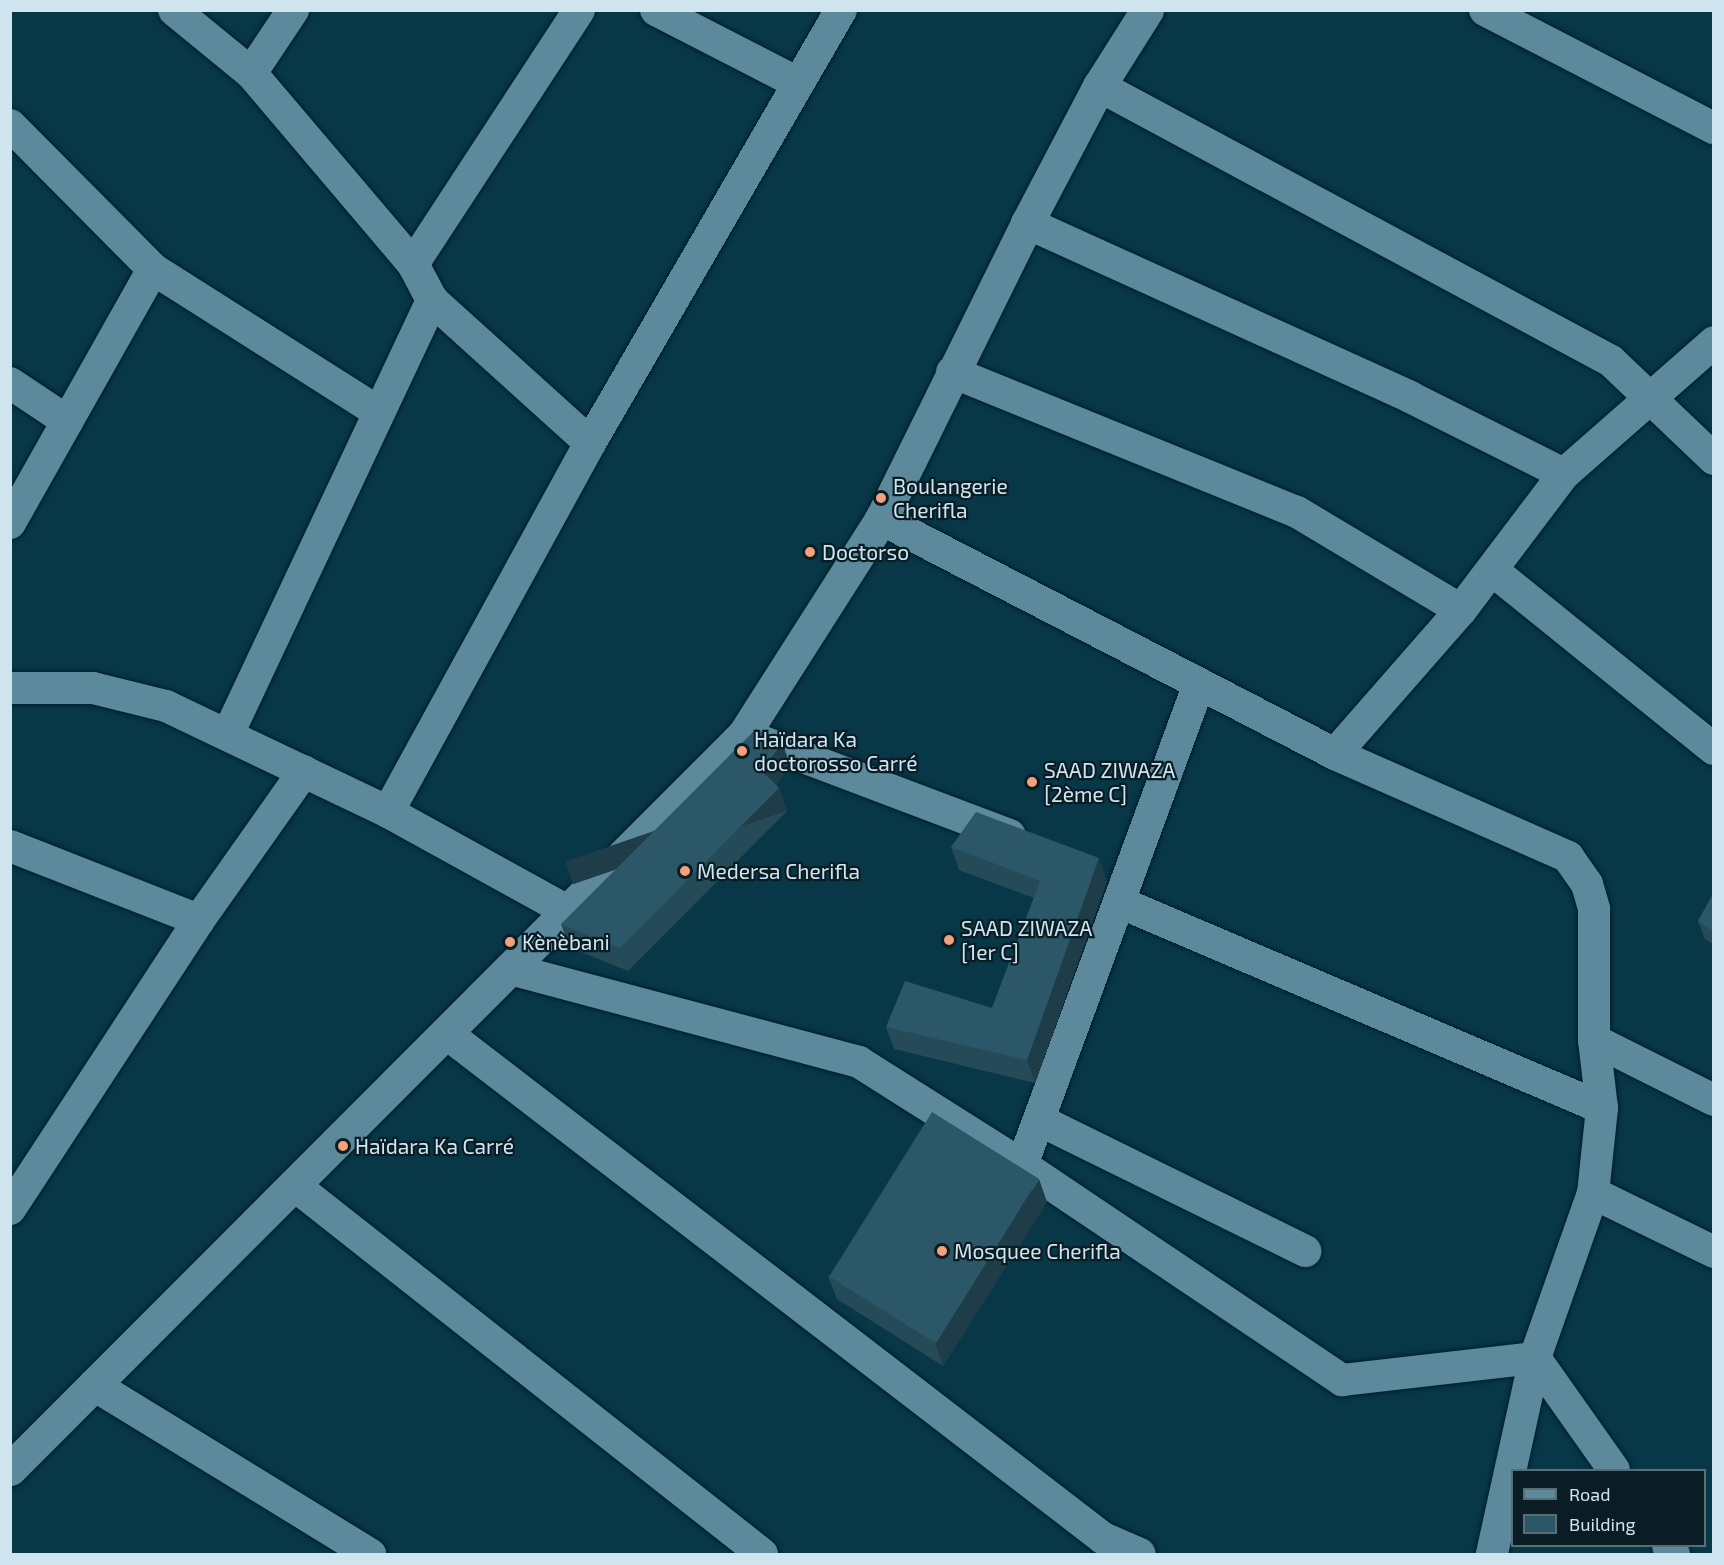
<!DOCTYPE html>
<html>
<head>
<meta charset="utf-8">
<style>
	body { margin:0 }
	#map { position:relative; width:1724px; height:1565px; overflow:hidden; background:#083848; font-family:"Exo 2",sans-serif }
	div>[style] { position:absolute }
	.roads { filter:drop-shadow(0 0 2px #001e2a) drop-shadow(0 0 2px #001e2a) }
	.street>* { height:32px; margin:-16px; padding:0 16px; transform-origin:16px; border-radius:16px; background:#5d899c }
	.secondary>* { height:33px; margin:-16.5px; padding:0 16.5px; transform-origin:16.5px; border-radius:16.5px; background:#5d899c }
	.wall>* { inset:0; background:#254b59 }
	.shaded-wall>* { inset:0; background:#1e3d49; transform-origin:0 0 }
	.building>* { inset:0; background:#2b5768; transform-origin:0 0 }
	.dots>* { width:16px; height:16px; translate:-50% -50%; box-sizing:border-box; border:3px solid #0b1d24; border-radius:50% }
	span { translate:-50% -50%; white-space:nowrap; text-align:center; line-height:1.15; -webkit-text-stroke:4.5px #0b1d24; paint-order:stroke }
	.poi-label { font-size:21px; color:#cee5ef }
	.left { translate:0 -50%; text-align:left }
	.frame { position:absolute; inset:0; border:12px solid #cee5ef; pointer-events:none }
	.legend { position:absolute; left:1511px; top:1469px; width:195px; height:78px; box-sizing:border-box; background:#0b1d24; border:2px solid #596d75; margin:0; padding:8px 10px; list-style:none; font-size:18px; color:#cee5ef }
	.legend li { display:flex; align-items:center; gap:12px; height:30px }
	.legend b { width:30px; border:2px solid #596d75 }
</style>
</head>
<body>
<div id="map">
	<div class="roads">
		<div class="street">
			<div style="left:174px;top:10px;width:99px;rotate:39.3deg"></div>
			<div style="left:251px;top:73px;width:250px;rotate:49.7deg"></div>
			<div style="left:413px;top:264px;width:41px;rotate:62.2deg"></div>
			<div style="left:432px;top:300px;width:213px;rotate:42.1deg"></div>
			<div style="left:656px;top:10px;width:160px;rotate:27.2deg"></div>
			<div style="left:1485px;top:10px;width:258px;rotate:27.3deg"></div>
			<div style="left:251px;top:73px;width:76px;rotate:-56.3deg"></div>
			<div style="left:1099px;top:86px;width:581px;rotate:28.24deg"></div>
			<div style="left:1611px;top:361px;width:142px;rotate:43.6deg"></div>
			<div style="left:10px;top:125px;width:203px;rotate:45.2deg"></div>
			<div style="left:153px;top:269px;width:265px;rotate:32.4deg"></div>
			<div style="left:1027px;top:223px;width:421px;rotate:24.4deg"></div>
			<div style="left:1410px;top:397px;width:172px;rotate:26.6deg"></div>
			<div style="left:413px;top:264px;width:303px;rotate:-56.8deg"></div>
			<div style="left:952px;top:372px;width:372px;rotate:22.1deg"></div>
			<div style="left:1297px;top:512px;width:191px;rotate:30.9deg"></div>
			<div style="left:10px;top:383px;width:69px;rotate:33.7deg"></div>
			<div style="left:881px;top:519px;width:511px;rotate:27.37deg"></div>
			<div style="left:1335px;top:754px;width:255px;rotate:23.8deg"></div>
			<div style="left:1568px;top:857px;width:33px;rotate:55deg"></div>
			<div style="left:1587px;top:884px;width:26px;rotate:74deg"></div>
			<div style="left:1594px;top:909px;width:131px;rotate:90deg"></div>
			<div style="left:1594px;top:1040px;width:68px;rotate:83.3deg"></div>
			<div style="left:1602px;top:1108px;width:85px;rotate:96deg"></div>
			<div style="left:1593px;top:1193px;width:175px;rotate:109.4deg"></div>
			<div style="left:1535px;top:1358px;width:201px;rotate:102.4deg"></div>
			<div style="left:10px;top:523px;width:291px;rotate:-60.6deg"></div>
			<div style="left:1492px;top:570px;width:285px;rotate:38.9deg"></div>
			<div style="left:10px;top:688px;width:83px"></div>
			<div style="left:93px;top:688px;width:75px;rotate:13.9deg"></div>
			<div style="left:166px;top:706px;width:246px;rotate:25.5deg"></div>
			<div style="left:388px;top:812px;width:205px;rotate:28.9deg"></div>
			<div style="left:228px;top:734px;width:480px;rotate:-64.8deg"></div>
			<div style="left:745px;top:735px;width:283px;rotate:20.7deg"></div>
			<div style="left:1335px;top:754px;width:191px;rotate:-48.8deg"></div>
			<div style="left:1461px;top:610px;width:171px;rotate:-52.9deg"></div>
			<div style="left:1564px;top:474px;width:200px;rotate:-41.3deg"></div>
			<div style="left:388px;top:812px;width:421px;rotate:-61.3deg"></div>
			<div style="left:590px;top:443px;width:500px;rotate:-59.9deg"></div>
			<div style="left:10px;top:846px;width:203px;rotate:21.4deg"></div>
			<div style="left:1119px;top:902px;width:525px;rotate:23.1deg"></div>
			<div style="left:510px;top:969px;width:361px;rotate:14.9deg"></div>
			<div style="left:859px;top:1062px;width:193px;rotate:32.3deg"></div>
			<div style="left:1022px;top:1165px;width:386px;rotate:33.9deg"></div>
			<div style="left:1342px;top:1380px;width:194px;rotate:-6.5deg"></div>
			<div style="left:1535px;top:1358px;width:137px;rotate:54.8deg"></div>
			<div style="left:446px;top:1033px;width:829px;rotate:37.55deg"></div>
			<div style="left:1103px;top:1538px;width:40px;rotate:23.4deg"></div>
			<div style="left:1594px;top:1040px;width:134px;rotate:26.6deg"></div>
			<div style="left:1039px;top:1120px;width:297px;rotate:26.2deg"></div>
			<div style="left:1022px;top:1165px;width:513px;rotate:-69.8deg"></div>
			<div style="left:294px;top:1185px;width:596px;rotate:38.25deg"></div>
			<div style="left:1593px;top:1193px;width:135px;rotate:26deg"></div>
			<div style="left:10px;top:1209px;width:345px;rotate:-56.8deg"></div>
			<div style="left:199px;top:920px;width:182px;rotate:-54.8deg"></div>
			<div style="left:94px;top:1385px;width:324px;rotate:31.5deg"></div>
			<div style="left:1668px;top:1546px;width:10px;rotate:53deg"></div>
		</div>
		<div class="secondary">
			<div style="left:10px;top:1469px;width:1039px;rotate:-45.04deg"></div>
			<div style="left:744px;top:734px;width:255px;rotate:-57.5deg"></div>
			<div style="left:881px;top:519px;width:330px;rotate:-63.7deg"></div>
			<div style="left:1027px;top:223px;width:155px;rotate:-62.3deg"></div>
			<div style="left:1099px;top:86px;width:90px;rotate:-57.7deg"></div>
		</div>
	</div>
	<div class="wall">
		<div style="clip-path:polygon(790px 765px,776px 786px,779px 788px,787px 811px,628px 971px,569px 947px,561px 924px)"></div>
		<div style="clip-path:polygon(951px 847px,1107px 881px,1035px 1083px,894px 1049px,886px 1027px,992px 1008px,1034px 898px,959px 870px)"></div>
		<div style="clip-path:polygon(1713px 894px,1713px 944px,1705px 939px,1698px 921px)"></div>
		<div style="clip-path:polygon(1047px 1202px,943px 1366px,837px 1299px,828px 1276px)"></div>
	</div>
	<div class="shaded-wall">
		<div style="clip-path:polygon(782px 742px,790px 765px,771px 794px,762px 771px)"></div>
		<div style="left:779px;top:788px;width:24px;height:226px;rotate:71deg"></div>
		<div style="clip-path:polygon(1099px 858px,1107px 881px,1035px 1083px,1027px 1060px)"></div>
		<div style="clip-path:polygon(1039px 1179px,1047px 1202px,943px 1366px,935px 1343px)"></div>
	</div>
	<div class="building">
		<div style="clip-path:polygon(756px 729px,782px 742px,762px 771px,779px 788px,620px 948px,561px 924px)"></div>
		<div style="clip-path:polygon(976px 812px,1099px 858px,1027px 1060px,886px 1027px,905px 981px,992px 1008px,1040px 881px,951px 847px)"></div>
		<div style="clip-path:polygon(1713px 894px,1713px 931px,1698px 921px)"></div>
		<div style="left:932px;top:1112px;width:126px;height:194px;rotate:32deg"></div>
	</div>
	<div class="dots">
		<div style="left:881px;top:498px;background:#f1a27b"></div>
		<div style="left:810px;top:552px;background:#f1a27b"></div>
		<div style="left:742px;top:751px;background:#f1a27b"></div>
		<div style="left:1032px;top:782px;background:#f1a27b"></div>
		<div style="left:685px;top:871px;background:#f1a27b"></div>
		<div style="left:949px;top:940px;background:#f1a27b"></div>
		<div style="left:510px;top:942px;background:#f1a27b"></div>
		<div style="left:343px;top:1146px;background:#f1a27b"></div>
		<div style="left:942px;top:1251px;background:#f1a27b"></div>
	</div>
	<div class="poi-label">
		<span class="left" style="left:893px;top:498px">Boulangerie<br>Cherifla</span>
		<span class="left" style="left:822px;top:552px">Doctorso</span>
		<span class="left" style="left:754px;top:751px">Haïdara Ka<br>doctorosso Carré</span>
		<span class="left" style="left:1044px;top:782px">SAAD ZIWAZA<br>[2ème C]</span>
		<span class="left" style="left:697px;top:871px">Medersa Cherifla</span>
		<span class="left" style="left:961px;top:940px">SAAD ZIWAZA<br>[1er C]</span>
		<span class="left" style="left:522px;top:942px">Kènèbani</span>
		<span class="left" style="left:355px;top:1146px">Haïdara Ka Carré</span>
		<span class="left" style="left:954px;top:1251px">Mosquee Cherifla</span>
	</div>
	<div class="frame"></div>
	<ul class="legend">
	<li><b style="height:8px;background:#5d899c"></b>Road</li>
	<li><b style="height:16px;background:#2b5768"></b>Building</li>
	</ul>
</div>
</body>
</html>
